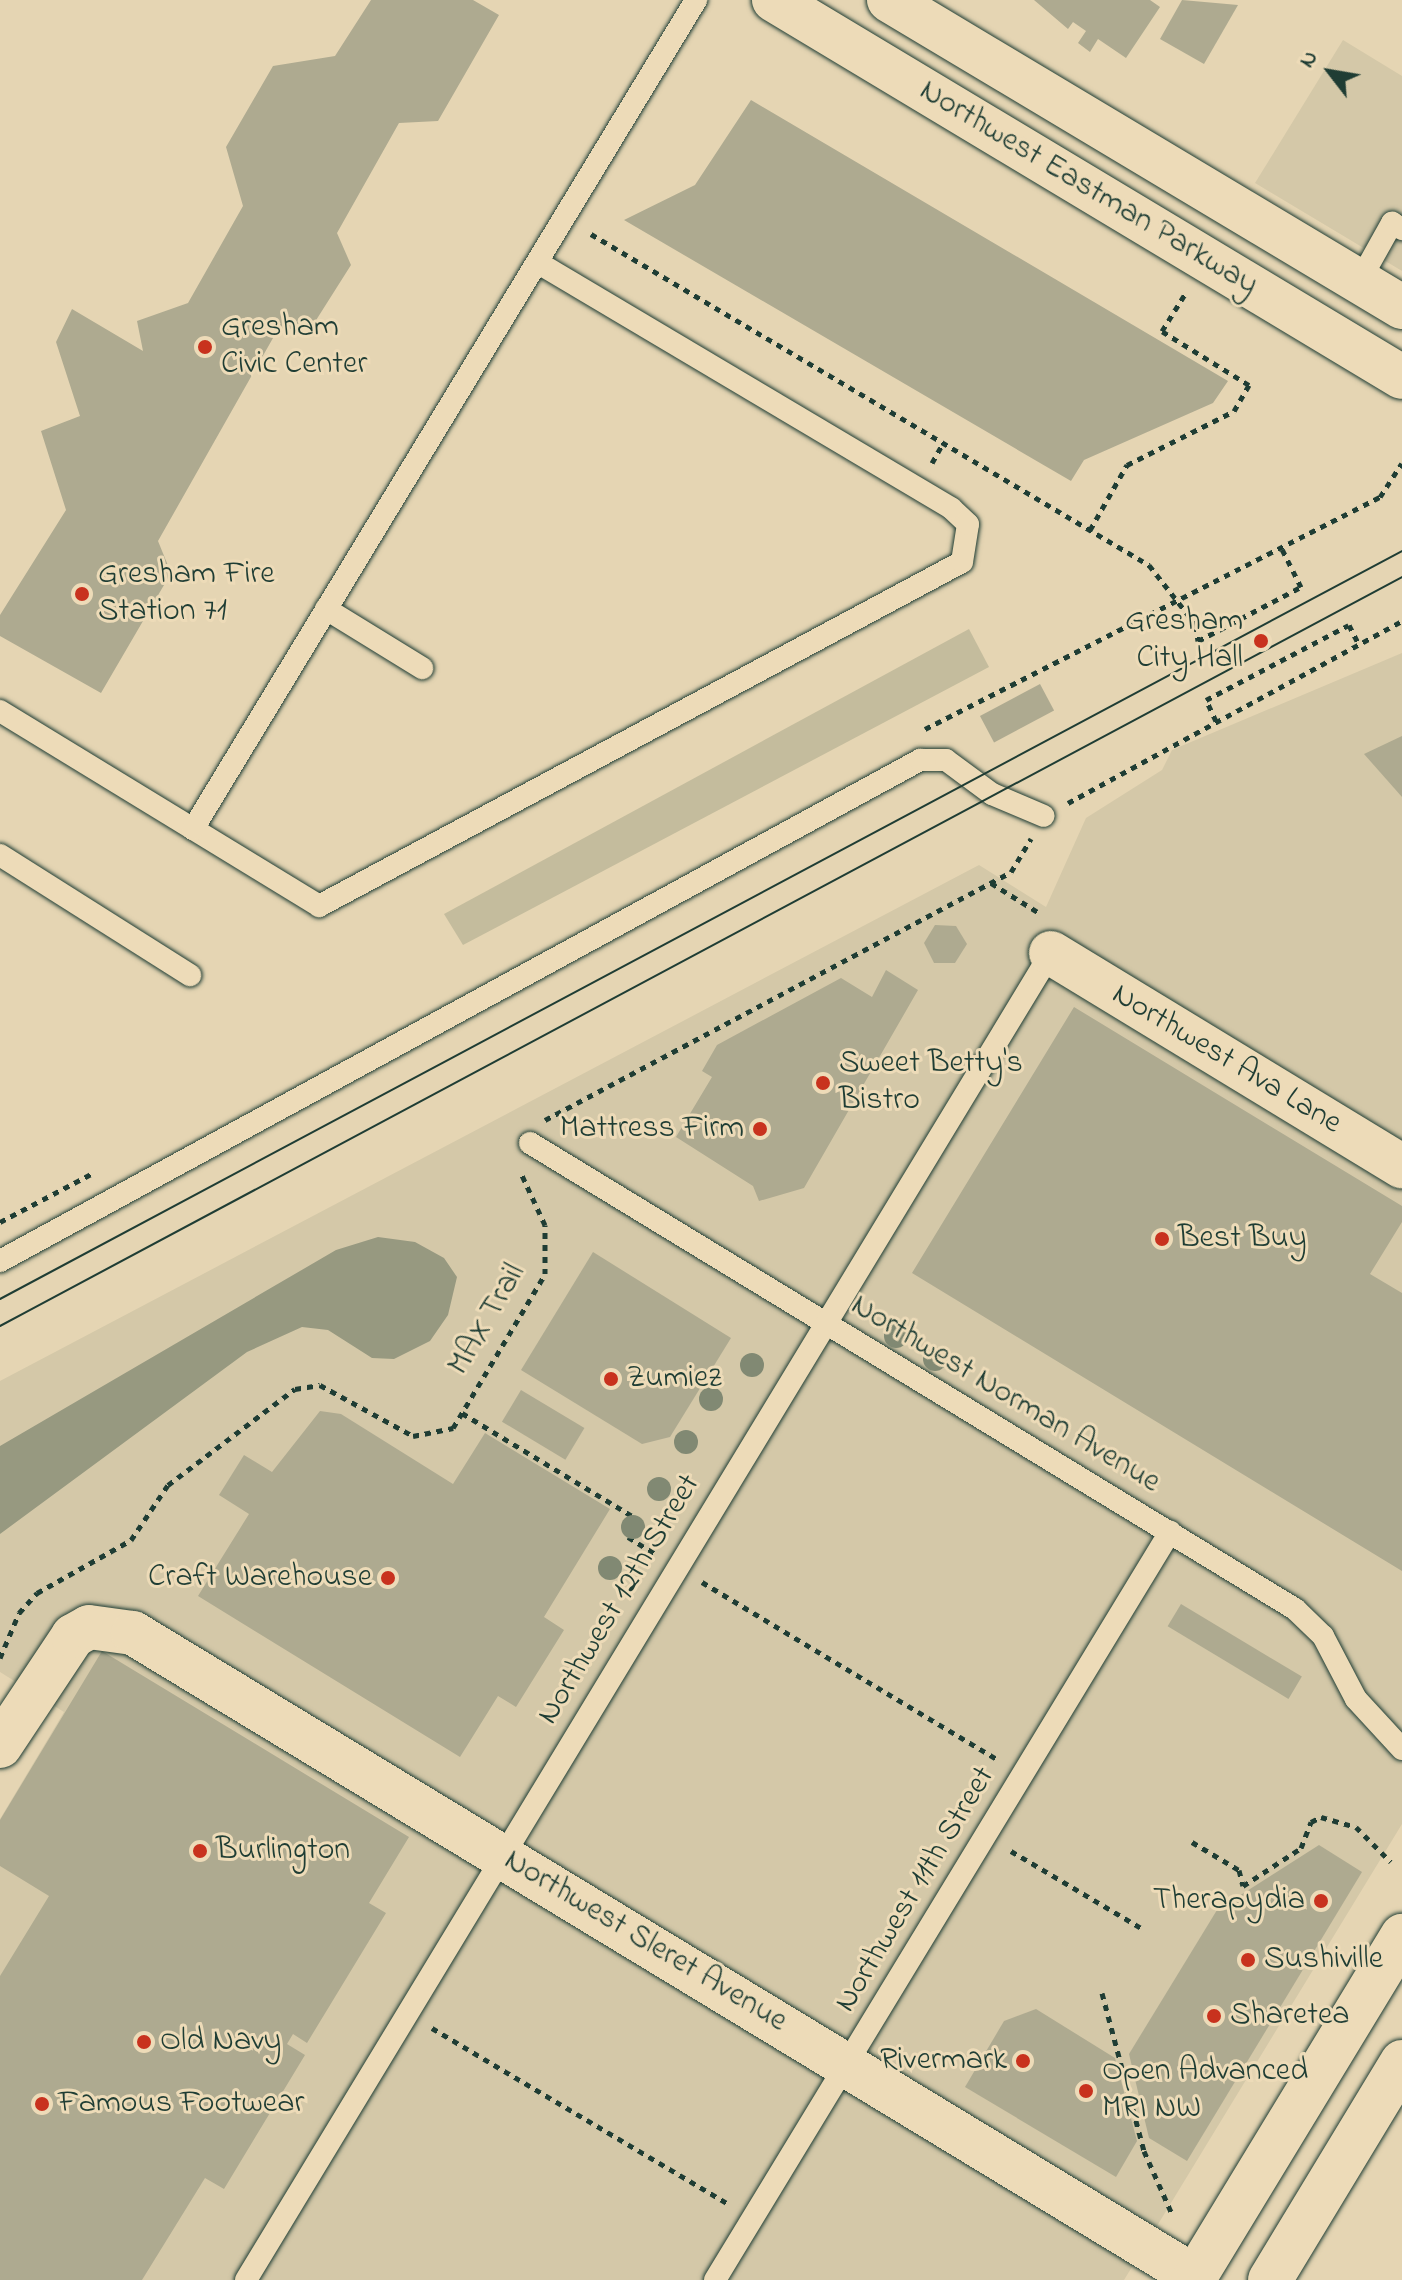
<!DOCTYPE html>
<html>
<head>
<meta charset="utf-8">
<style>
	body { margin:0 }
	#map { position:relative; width:1402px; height:2280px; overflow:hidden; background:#e5d5b3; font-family:"Indie Flower",sans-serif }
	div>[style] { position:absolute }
	.built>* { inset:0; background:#d4c8a8 }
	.green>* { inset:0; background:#c4bc9d }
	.water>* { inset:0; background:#979980 }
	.building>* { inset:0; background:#aeaa90; transform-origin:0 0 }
	.path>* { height:5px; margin-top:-2.5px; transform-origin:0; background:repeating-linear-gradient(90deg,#1f3d34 0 6px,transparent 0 12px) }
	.roads { filter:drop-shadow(0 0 2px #1f3d34) drop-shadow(0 0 2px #1f3d34) }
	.service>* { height:22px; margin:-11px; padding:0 11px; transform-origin:11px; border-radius:11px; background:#eddbb8 }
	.minor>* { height:44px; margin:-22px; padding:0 22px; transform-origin:22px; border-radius:22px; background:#eddbb8 }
	.primary>* { height:44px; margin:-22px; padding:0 22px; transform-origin:22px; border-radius:22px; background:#eddbb8 }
	.tram>* { height:2px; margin:-1px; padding:0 1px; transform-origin:1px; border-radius:1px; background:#1f3d34 }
	.trees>* { width:24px; height:24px; margin:-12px; border-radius:50%; background:#818973 }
	.dots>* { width:22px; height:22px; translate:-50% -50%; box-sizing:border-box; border:4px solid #eddbb8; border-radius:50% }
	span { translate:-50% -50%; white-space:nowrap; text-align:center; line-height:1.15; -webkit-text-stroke:6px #eddbb8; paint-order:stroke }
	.street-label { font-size:32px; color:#1f3d34 }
	.poi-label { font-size:32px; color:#1f3d34 }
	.left { translate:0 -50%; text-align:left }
	.right { translate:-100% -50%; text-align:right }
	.north { position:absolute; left:1290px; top:32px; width:80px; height:80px; -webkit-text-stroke:6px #eddbb8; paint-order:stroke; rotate:301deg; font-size:22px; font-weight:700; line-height:32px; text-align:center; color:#1f3d34 }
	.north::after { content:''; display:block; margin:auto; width:28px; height:36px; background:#1f3d34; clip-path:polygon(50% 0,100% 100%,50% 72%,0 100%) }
</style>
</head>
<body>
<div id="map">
	<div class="built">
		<div style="clip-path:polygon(1343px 40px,1402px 76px,1402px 271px,1255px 183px)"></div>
		<div style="clip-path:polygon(1402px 653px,1402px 1824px,1124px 2280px,0 2280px,0 1819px,64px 1712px,0 1672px,0 1381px,979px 865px,1046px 907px,1086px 818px,1162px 770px,1172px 750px)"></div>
	</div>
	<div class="green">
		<div style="clip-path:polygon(969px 629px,989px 667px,463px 945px,444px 914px)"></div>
	</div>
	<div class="water">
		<div style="clip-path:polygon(378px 1237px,415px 1242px,444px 1258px,457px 1277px,448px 1315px,430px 1341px,394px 1359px,372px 1358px,328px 1330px,302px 1327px,247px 1352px,0 1534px,0 1446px,336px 1250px)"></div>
	</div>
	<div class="building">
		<div style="clip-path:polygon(371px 0,473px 0,499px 15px,438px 121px,399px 123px,337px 233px,351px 265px,313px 325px,277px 331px,158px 541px,171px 573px,101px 693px,0 636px,0 615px,66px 510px,41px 431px,80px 416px,56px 342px,72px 309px,143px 351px,137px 321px,188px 303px,243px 206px,226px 147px,273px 66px,335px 56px)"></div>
		<div style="clip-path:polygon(1034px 0,1150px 0,1160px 7px,1126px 58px,1098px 39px,1090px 52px,1078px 43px,1086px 31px,1073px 22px,1068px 29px)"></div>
		<div style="clip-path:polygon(1182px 0,1238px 5px,1204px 64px,1160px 39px)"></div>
		<div style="clip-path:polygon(751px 100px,1228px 381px,1213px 403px,1084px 460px,1071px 481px,624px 220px,695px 185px)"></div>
		<div style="left:1040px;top:684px;width:30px;height:68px;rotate:62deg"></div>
		<div style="clip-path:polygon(1402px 736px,1402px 797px,1364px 754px)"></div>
		<div style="clip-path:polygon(935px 925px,956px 926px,967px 944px,955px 963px,934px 963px,924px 943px)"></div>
		<div style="clip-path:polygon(886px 970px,918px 990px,804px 1188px,759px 1201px,753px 1186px,676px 1137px,712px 1077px,702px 1071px,717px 1045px,841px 978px,872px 997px)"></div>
		<div style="clip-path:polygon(1074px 1007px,1402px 1206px,1402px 1222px,1370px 1274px,1402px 1293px,1402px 1571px,912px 1273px)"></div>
		<div style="clip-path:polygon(593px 1252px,731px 1338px,670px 1437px,642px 1444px,521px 1370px)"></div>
		<div style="left:521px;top:1390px;width:74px;height:37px;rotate:31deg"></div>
		<div style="clip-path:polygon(320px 1411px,341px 1414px,453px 1484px,485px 1433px,610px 1509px,544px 1617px,564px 1630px,516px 1707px,498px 1696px,460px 1757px,198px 1596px,249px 1514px,219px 1495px,244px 1455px,272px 1472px)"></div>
		<div style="left:1181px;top:1604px;width:141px;height:26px;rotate:31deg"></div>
		<div style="clip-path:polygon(102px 1651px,409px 1837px,369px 1903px,386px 1913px,307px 2043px,293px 2034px,287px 2044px,305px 2055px,224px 2189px,205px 2178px,142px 2280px,0 2280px,0 1976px,49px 1896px,0 1866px,0 1820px)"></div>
		<div style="clip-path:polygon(1319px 1845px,1362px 1872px,1187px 2161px,1149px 2138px,1129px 2054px,1217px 1910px)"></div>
		<div style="clip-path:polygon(1036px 2009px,1115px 2058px,1137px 2141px,1116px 2177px,965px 2087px,1004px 2021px)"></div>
	</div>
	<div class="path">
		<div style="left:591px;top:234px;width:649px;rotate:30.68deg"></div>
		<div style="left:1149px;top:565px;width:76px;rotate:51.9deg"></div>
		<div style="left:1196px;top:625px;width:16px;rotate:83deg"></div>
		<div style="left:1198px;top:641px;width:116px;rotate:-27.7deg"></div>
		<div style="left:1301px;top:587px;width:42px;rotate:-116.6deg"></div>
		<div style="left:932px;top:463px;width:23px;rotate:-61deg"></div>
		<div style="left:1090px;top:530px;width:75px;rotate:-60.4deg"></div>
		<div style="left:1127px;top:465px;width:120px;rotate:-26.8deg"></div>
		<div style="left:1234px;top:411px;width:30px;rotate:-60deg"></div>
		<div style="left:1249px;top:385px;width:102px;rotate:-148.2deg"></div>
		<div style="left:1162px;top:331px;width:44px;rotate:-58.1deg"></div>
		<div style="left:1216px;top:721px;width:23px;rotate:-115deg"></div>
		<div style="left:1206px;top:700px;width:161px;rotate:-27.7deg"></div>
		<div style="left:1349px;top:625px;width:22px;rotate:63deg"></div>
		<div style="left:925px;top:729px;width:511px;rotate:-27.02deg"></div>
		<div style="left:1380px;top:497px;width:40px;rotate:-57.1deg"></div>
		<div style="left:1068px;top:803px;width:380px;rotate:-28.6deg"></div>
		<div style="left:991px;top:883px;width:59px;rotate:31.8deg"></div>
		<div style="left:545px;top:1120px;width:528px;rotate:-28.02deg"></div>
		<div style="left:1011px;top:872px;width:39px;rotate:-59deg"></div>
		<div style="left:0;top:1222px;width:103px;rotate:-27.8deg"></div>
		<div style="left:462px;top:1413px;width:207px;rotate:31.2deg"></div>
		<div style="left:639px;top:1520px;width:20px;rotate:123deg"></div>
		<div style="left:628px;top:1537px;width:32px;rotate:32deg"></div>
		<div style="left:702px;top:1582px;width:345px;rotate:31deg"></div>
		<div style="left:0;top:1658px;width:49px;rotate:-67.1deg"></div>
		<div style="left:19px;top:1613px;width:27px;rotate:-48deg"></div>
		<div style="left:37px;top:1593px;width:108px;rotate:-29.4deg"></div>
		<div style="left:131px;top:1540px;width:66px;rotate:-56.1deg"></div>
		<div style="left:168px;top:1485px;width:159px;rotate:-37.1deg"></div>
		<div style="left:295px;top:1389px;width:25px;rotate:-9deg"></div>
		<div style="left:320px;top:1385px;width:106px;rotate:28.7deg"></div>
		<div style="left:413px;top:1436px;width:41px;rotate:-11.3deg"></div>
		<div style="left:453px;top:1428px;width:179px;rotate:-59.1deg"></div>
		<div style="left:545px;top:1274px;width:49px;rotate:-90deg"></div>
		<div style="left:545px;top:1225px;width:57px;rotate:-114.8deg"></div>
		<div style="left:1192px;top:1842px;width:55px;rotate:30.8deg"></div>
		<div style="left:1239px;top:1870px;width:16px;rotate:76deg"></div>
		<div style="left:1243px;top:1886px;width:69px;rotate:-33.2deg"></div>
		<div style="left:1301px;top:1848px;width:28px;rotate:-69deg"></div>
		<div style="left:1311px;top:1822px;width:11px;rotate:-27deg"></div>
		<div style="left:1321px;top:1817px;width:36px;rotate:16deg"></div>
		<div style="left:1356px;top:1827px;width:49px;rotate:45deg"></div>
		<div style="left:1011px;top:1851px;width:151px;rotate:30.6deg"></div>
		<div style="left:1102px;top:1993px;width:163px;rotate:75.1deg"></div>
		<div style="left:1144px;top:2151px;width:69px;rotate:66deg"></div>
		<div style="left:432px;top:2028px;width:347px;rotate:30.7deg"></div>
	</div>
	<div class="roads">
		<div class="service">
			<div style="left:1359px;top:282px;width:68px;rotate:-60.8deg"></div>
			<div style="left:1392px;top:223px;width:12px;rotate:31deg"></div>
			<div style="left:326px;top:609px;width:113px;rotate:31.6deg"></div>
			<div style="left:0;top:711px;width:374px;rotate:31.4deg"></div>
			<div style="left:319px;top:906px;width:729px;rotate:-28.15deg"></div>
			<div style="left:962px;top:562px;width:38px;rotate:-81deg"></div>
			<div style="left:968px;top:524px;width:23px;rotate:-137deg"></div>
			<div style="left:951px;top:508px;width:480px;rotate:-149.3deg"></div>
			<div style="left:193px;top:829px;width:970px;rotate:-58.75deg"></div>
			<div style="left:0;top:855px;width:225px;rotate:32.3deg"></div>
			<div style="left:530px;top:1143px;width:896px;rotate:31.35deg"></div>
			<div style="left:1295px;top:1609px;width:39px;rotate:44deg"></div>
			<div style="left:1323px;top:1636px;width:71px;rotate:62.4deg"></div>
			<div style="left:1356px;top:1699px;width:68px;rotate:47.4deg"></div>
			<div style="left:0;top:1261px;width:1048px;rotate:-28.57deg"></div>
			<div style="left:920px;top:760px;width:26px"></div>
			<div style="left:946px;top:760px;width:57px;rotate:36.5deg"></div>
			<div style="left:992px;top:794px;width:56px;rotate:22.9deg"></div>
			<div style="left:246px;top:2280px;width:1552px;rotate:-58.76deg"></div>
			<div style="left:715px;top:2280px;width:876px;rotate:-58.69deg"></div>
		</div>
		<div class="minor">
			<div style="left:1051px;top:953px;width:411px;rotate:31.3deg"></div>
			<div style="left:0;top:1746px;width:132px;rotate:-56.4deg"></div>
			<div style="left:73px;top:1636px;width:18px;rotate:-29deg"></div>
			<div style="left:89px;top:1627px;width:44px;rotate:7.8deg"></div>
			<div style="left:133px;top:1633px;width:1242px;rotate:31.23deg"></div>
		</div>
		<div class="primary">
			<div style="left:774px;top:0;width:732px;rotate:30.98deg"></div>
			<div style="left:889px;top:0;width:598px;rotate:30.9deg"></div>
			<div style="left:1193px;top:2280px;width:403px;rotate:-58.7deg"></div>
			<div style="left:1270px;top:2280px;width:255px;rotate:-58.8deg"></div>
		</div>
	</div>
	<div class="tram">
		<div style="left:0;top:1299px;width:1589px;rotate:-28.08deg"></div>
		<div style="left:0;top:1326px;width:1590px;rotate:-28.11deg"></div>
	</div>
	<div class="trees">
		<div style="left:896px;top:1336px"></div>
		<div style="left:935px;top:1359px"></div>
		<div style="left:752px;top:1365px"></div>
		<div style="left:711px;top:1399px"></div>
		<div style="left:686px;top:1442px"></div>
		<div style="left:659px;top:1489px"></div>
		<div style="left:633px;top:1527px"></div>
		<div style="left:610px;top:1568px"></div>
	</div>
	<div class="dots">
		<div style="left:205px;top:347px;background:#c8321e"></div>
		<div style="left:82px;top:594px;background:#c8321e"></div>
		<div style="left:1261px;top:641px;background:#c8321e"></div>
		<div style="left:823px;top:1083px;background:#c8321e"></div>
		<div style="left:760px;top:1129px;background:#c8321e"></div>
		<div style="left:1162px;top:1239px;background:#c8321e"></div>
		<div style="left:611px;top:1379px;background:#c8321e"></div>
		<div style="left:388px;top:1578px;background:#c8321e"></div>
		<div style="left:200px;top:1851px;background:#c8321e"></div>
		<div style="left:1321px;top:1901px;background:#c8321e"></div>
		<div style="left:1248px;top:1960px;background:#c8321e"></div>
		<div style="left:1214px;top:2016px;background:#c8321e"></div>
		<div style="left:144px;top:2042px;background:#c8321e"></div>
		<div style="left:1023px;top:2061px;background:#c8321e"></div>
		<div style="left:1086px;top:2091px;background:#c8321e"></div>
		<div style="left:42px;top:2104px;background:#c8321e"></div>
	</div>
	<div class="street-label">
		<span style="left:1088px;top:189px;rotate:31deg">Northwest Eastman Parkway</span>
		<span style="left:1226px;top:1060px;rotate:31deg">Northwest Ava Lane</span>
		<span style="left:488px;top:1320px;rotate:-60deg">MAX Trail</span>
		<span style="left:1005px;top:1395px;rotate:31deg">Northwest Norman Avenue</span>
		<span style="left:620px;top:1600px;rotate:-59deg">Northwest 12th Street</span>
		<span style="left:916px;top:1890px;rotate:-59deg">Northwest 11th Street</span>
		<span style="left:645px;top:1942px;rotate:31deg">Northwest Sleret Avenue</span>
	</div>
	<div class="poi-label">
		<span class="left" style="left:221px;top:347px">Gresham<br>Civic Center</span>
		<span class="left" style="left:98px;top:594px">Gresham Fire<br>Station 71</span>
		<span class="right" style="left:1243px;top:641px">Gresham<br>City Hall</span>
		<span class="left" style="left:839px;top:1083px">Sweet Betty's<br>Bistro</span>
		<span class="right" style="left:744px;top:1129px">Mattress Firm</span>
		<span class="left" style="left:1178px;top:1239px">Best Buy</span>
		<span class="left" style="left:627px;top:1379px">Zumiez</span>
		<span class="right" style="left:372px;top:1578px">Craft Warehouse</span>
		<span class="left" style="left:216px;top:1851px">Burlington</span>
		<span class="right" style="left:1305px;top:1901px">Therapydia</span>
		<span class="left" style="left:1264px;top:1960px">Sushiville</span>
		<span class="left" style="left:1230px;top:2016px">Sharetea</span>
		<span class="left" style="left:160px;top:2042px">Old Navy</span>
		<span class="right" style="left:1007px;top:2061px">Rivermark</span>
		<span class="left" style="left:1102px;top:2091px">Open Advanced<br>MRI NW</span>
		<span class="left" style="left:58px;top:2104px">Famous Footwear</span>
	</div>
	<div class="north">N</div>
</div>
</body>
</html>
